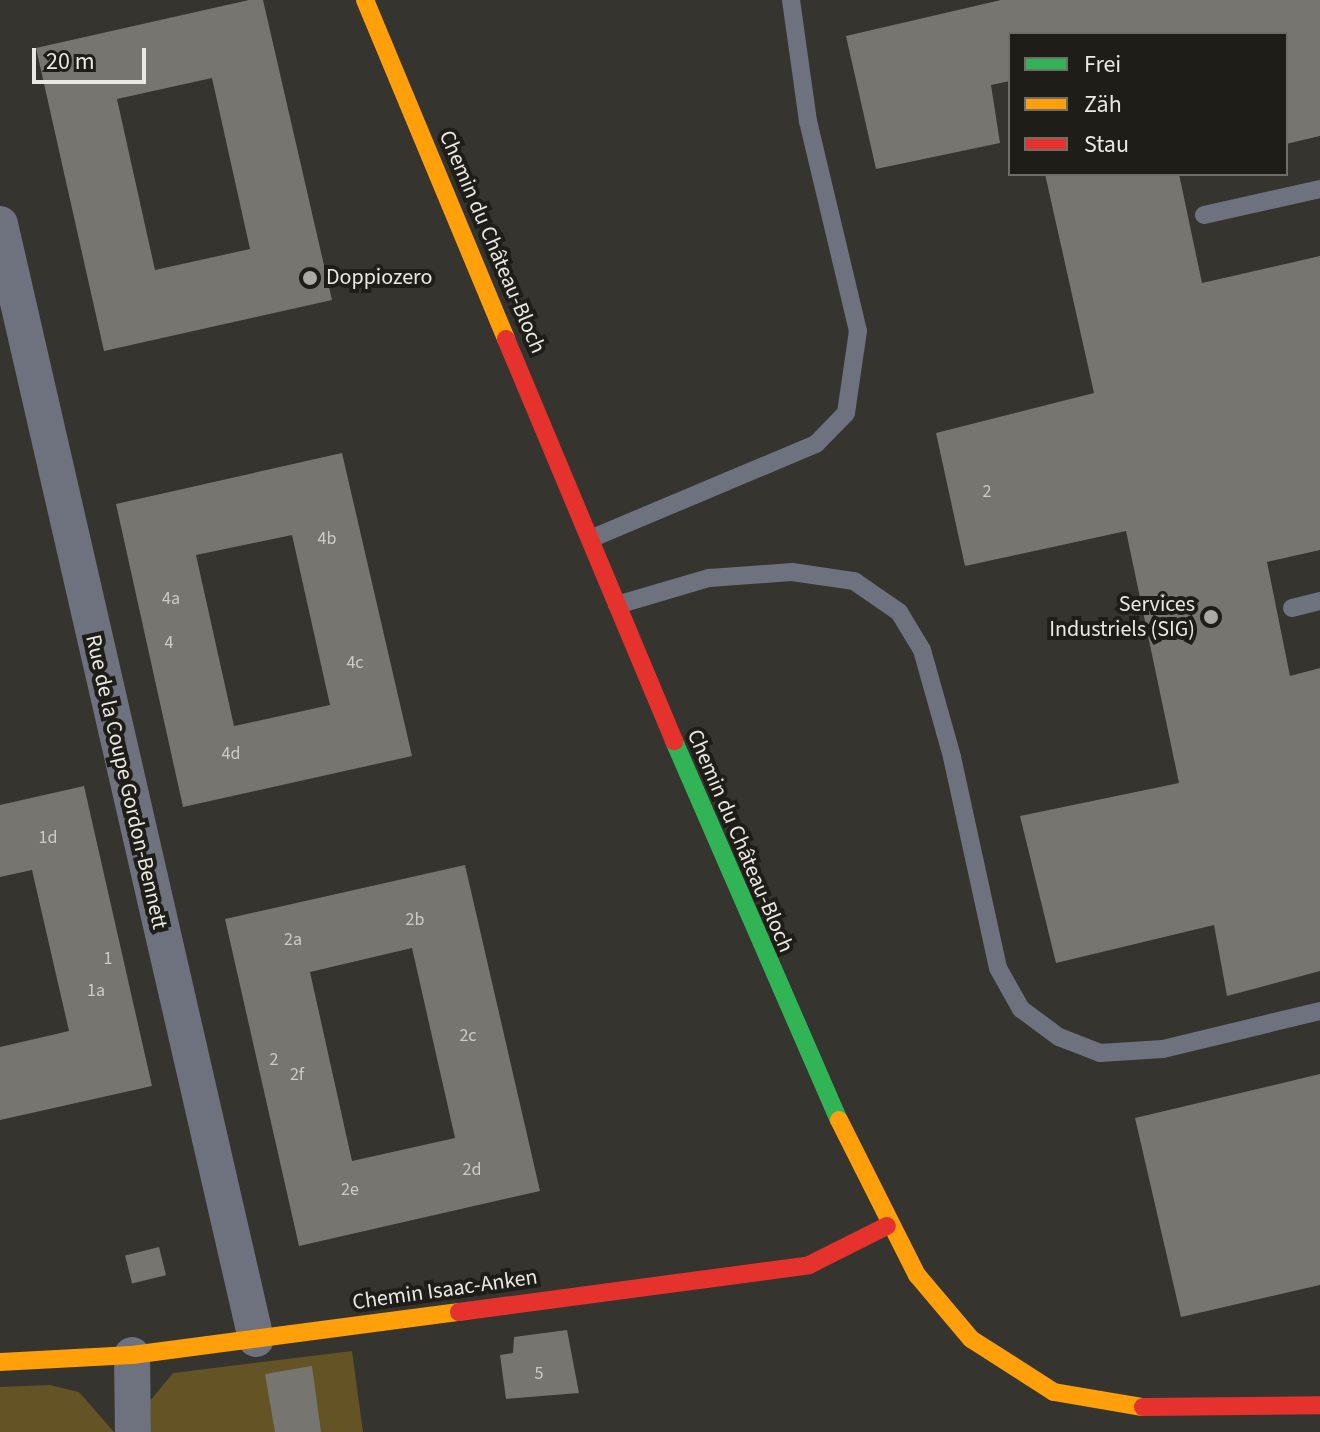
<!DOCTYPE html>
<html>
<head>
<meta charset="utf-8">
<style>
	body { margin:0 }
	#map { position:relative; width:1320px; height:1432px; overflow:hidden; background:#35342f; font-family:"Source Sans 3",sans-serif }
	div>[style] { position:absolute }
	.green>* { inset:0; background:#635325 }
	.building>* { inset:0; background:#767570; transform-origin:0 0 }
	.lane>* { height:18px; margin:-9px; padding:0 9px; transform-origin:9px; border-radius:9px; background:#6e717e }
	.street>* { height:36px; margin:-18px; padding:0 18px; transform-origin:18px; border-radius:18px; background:#6e717e }
	.fast>* { height:18px; margin:-9px; padding:0 9px; transform-origin:9px; border-radius:9px; background:#30b455 }
	.slow>* { height:18px; margin:-9px; padding:0 9px; transform-origin:9px; border-radius:9px; background:#ff9f0a }
	.jam>* { height:18px; margin:-9px; padding:0 9px; transform-origin:9px; border-radius:9px; background:#e5322d }
	.dots>* { width:22px; height:22px; translate:-50% -50%; box-sizing:border-box; border:4px solid #1e1d18; border-radius:50% }
	span { translate:-50% -50%; white-space:nowrap; text-align:center; line-height:1.15; -webkit-text-stroke:8px #1e1d18; paint-order:stroke }
	.number-label { font-size:18px; color:#cdcbc6 }
	.number-label span { -webkit-text-stroke-width:0 }
	.street-label { font-size:22px; color:#eae8e2 }
	.poi-label { font-size:22px; color:#eae8e2 }
	.left { translate:0 -50%; text-align:left }
	.right { translate:-100% -50%; text-align:right }
	.legend { position:absolute; left:1008px; top:32px; width:280px; height:144px; box-sizing:border-box; background:#1e1d18; border:2px solid #706e69; margin:0; padding:10px 14px; list-style:none; font-size:24px; color:#eae8e2 }
	.legend li { display:flex; align-items:center; gap:16px; height:40px }
	.legend b { width:40px; border:2px solid #706e69 }
	.scale { position:absolute; left:32px; top:48px; width:114px; height:36px; box-sizing:border-box; border:4px solid #eae8e2; border-top:0; padding-left:10px; font-size:24px; line-height:28px; white-space:nowrap; color:#eae8e2; -webkit-text-stroke:6px #1e1d18; paint-order:stroke }
</style>
</head>
<body>
<div id="map">
	<div class="green">
		<div style="clip-path:polygon(352px 1351px,363px 1432px,151px 1432px,150px 1401px,173px 1373px)"></div>
		<div style="clip-path:polygon(50px 1385px,79px 1392px,114px 1432px,0 1432px,0 1387px)"></div>
	</div>
	<div class="building">
		<div style="clip-path:polygon(evenodd,249px 0,263px 0,332px 300px,104px 351px,36px 48px,249px 0,212px 78px,250px 249px,155px 270px,117px 99px,212px 78px)"></div>
		<div style="clip-path:polygon(1001px 0,1320px 0,1320px 136px,1286px 144px,1286px 34px,1010px 34px,1010px 81px,991px 85px,1000px 143px,876px 169px,846px 36px)"></div>
		<div style="clip-path:polygon(1045px 174px,1179px 174px,1202px 283px,1320px 256px,1320px 550px,1267px 562px,1290px 676px,1320px 668px,1320px 971px,1227px 996px,1214px 925px,1056px 963px,1020px 816px,1179px 783px,1126px 531px,965px 566px,936px 433px,1094px 393px)"></div>
		<div style="clip-path:polygon(evenodd,342px 453px,412px 756px,183px 807px,116px 504px,342px 453px,292px 535px,330px 705px,234px 726px,196px 555px,292px 535px)"></div>
		<div style="clip-path:polygon(84px 786px,152px 1086px,0 1120px,0 1047px,69px 1031px,32px 870px,0 877px,0 805px)"></div>
		<div style="clip-path:polygon(evenodd,465px 865px,540px 1191px,299px 1246px,225px 919px,465px 865px,412px 948px,455px 1138px,352px 1161px,310px 972px,412px 948px)"></div>
		<div style="clip-path:polygon(1320px 1074px,1320px 1285px,1181px 1317px,1135px 1118px)"></div>
		<div style="left:159px;top:1247px;width:29px;height:35px;rotate:76deg"></div>
		<div style="clip-path:polygon(567px 1330px,579px 1393px,506px 1399px,500px 1355px,513px 1353px,514px 1337px)"></div>
		<div style="clip-path:polygon(312px 1366px,321px 1432px,275px 1432px,265px 1374px)"></div>
	</div>
	<div class="lane">
		<div style="left:1204px;top:215px;width:119px;rotate:-12.6deg"></div>
		<div style="left:590px;top:539px;width:245px;rotate:-22.8deg"></div>
		<div style="left:816px;top:444px;width:43px;rotate:-45.9deg"></div>
		<div style="left:846px;top:413px;width:83px;rotate:-81.7deg"></div>
		<div style="left:858px;top:331px;width:216px;rotate:-103.4deg"></div>
		<div style="left:808px;top:121px;width:122px;rotate:-98deg"></div>
		<div style="left:617px;top:605px;width:96px;rotate:-16.4deg"></div>
		<div style="left:709px;top:578px;width:83px;rotate:-4.1deg"></div>
		<div style="left:792px;top:572px;width:63px;rotate:8.3deg"></div>
		<div style="left:854px;top:581px;width:55px;rotate:34.6deg"></div>
		<div style="left:899px;top:612px;width:44px;rotate:58.8deg"></div>
		<div style="left:922px;top:650px;width:111px;rotate:74.3deg"></div>
		<div style="left:952px;top:757px;width:216px;rotate:77.7deg"></div>
		<div style="left:998px;top:968px;width:47px;rotate:60.7deg"></div>
		<div style="left:1021px;top:1009px;width:47px;rotate:36.4deg"></div>
		<div style="left:1059px;top:1037px;width:44px;rotate:21.3deg"></div>
		<div style="left:1100px;top:1053px;width:63px;rotate:-3.6deg"></div>
		<div style="left:1163px;top:1049px;width:162px;rotate:-13.6deg"></div>
		<div style="left:1292px;top:608px;width:29px;rotate:-14deg"></div>
	</div>
	<div class="street">
		<div style="left:0;top:224px;width:1144px;rotate:77.07deg"></div>
		<div style="left:132px;top:1355px;width:77px;rotate:89.3deg"></div>
	</div>
	<div class="fast">
		<div style="left:674px;top:741px;width:413px;rotate:66.5deg"></div>
	</div>
	<div class="slow">
		<div style="left:365px;top:0;width:367px;rotate:67.4deg"></div>
		<div style="left:839px;top:1120px;width:174px;rotate:63.3deg"></div>
		<div style="left:917px;top:1275px;width:84px;rotate:49.8deg"></div>
		<div style="left:971px;top:1339px;width:98px;rotate:32.6deg"></div>
		<div style="left:1054px;top:1392px;width:90px;rotate:9.6deg"></div>
		<div style="left:0;top:1362px;width:132px;rotate:-3deg"></div>
		<div style="left:132px;top:1355px;width:330px;rotate:-7.5deg"></div>
	</div>
	<div class="jam">
		<div style="left:506px;top:339px;width:436px;rotate:67.3deg"></div>
		<div style="left:459px;top:1312px;width:353px;rotate:-7.6deg"></div>
		<div style="left:809px;top:1265px;width:87px;rotate:-26.6deg"></div>
		<div style="left:1143px;top:1407px;width:177px;rotate:-0.6deg"></div>
	</div>
	<div class="dots">
		<div style="left:310px;top:278px;background:#aba9a3"></div>
		<div style="left:1211px;top:617px;background:#aba9a3"></div>
	</div>
	<div class="number-label">
		<span style="left:987px;top:492px">2</span>
		<span style="left:327px;top:539px">4b</span>
		<span style="left:171px;top:599px">4a</span>
		<span style="left:169px;top:643px">4</span>
		<span style="left:355px;top:663px">4c</span>
		<span style="left:231px;top:754px">4d</span>
		<span style="left:48px;top:838px">1d</span>
		<span style="left:415px;top:920px">2b</span>
		<span style="left:293px;top:940px">2a</span>
		<span style="left:108px;top:959px">1</span>
		<span style="left:96px;top:991px">1a</span>
		<span style="left:468px;top:1036px">2c</span>
		<span style="left:274px;top:1060px">2</span>
		<span style="left:297px;top:1075px">2f</span>
		<span style="left:472px;top:1170px">2d</span>
		<span style="left:350px;top:1190px">2e</span>
		<span style="left:539px;top:1374px">5</span>
	</div>
	<div class="street-label">
		<span style="left:492px;top:242px;rotate:67deg">Chemin du Château-Bloch</span>
		<span style="left:126px;top:782px;rotate:77deg">Rue de la Coupe Gordon-Bennett</span>
		<span style="left:740px;top:841px;rotate:67deg">Chemin du Château-Bloch</span>
		<span style="left:445px;top:1290px;rotate:-8deg">Chemin Isaac-Anken</span>
	</div>
	<div class="poi-label">
		<span class="left" style="left:326px;top:278px">Doppiozero</span>
		<span class="right" style="left:1195px;top:617px">Services<br>Industriels (SIG)</span>
	</div>
	<ul class="legend">
	<li><b style="height:10px;background:#30b455"></b>Frei</li>
	<li><b style="height:10px;background:#ff9f0a"></b>Zäh</li>
	<li><b style="height:10px;background:#e5322d"></b>Stau</li>
	</ul>
	<div class="scale">20 m</div>
</div>
</body>
</html>
